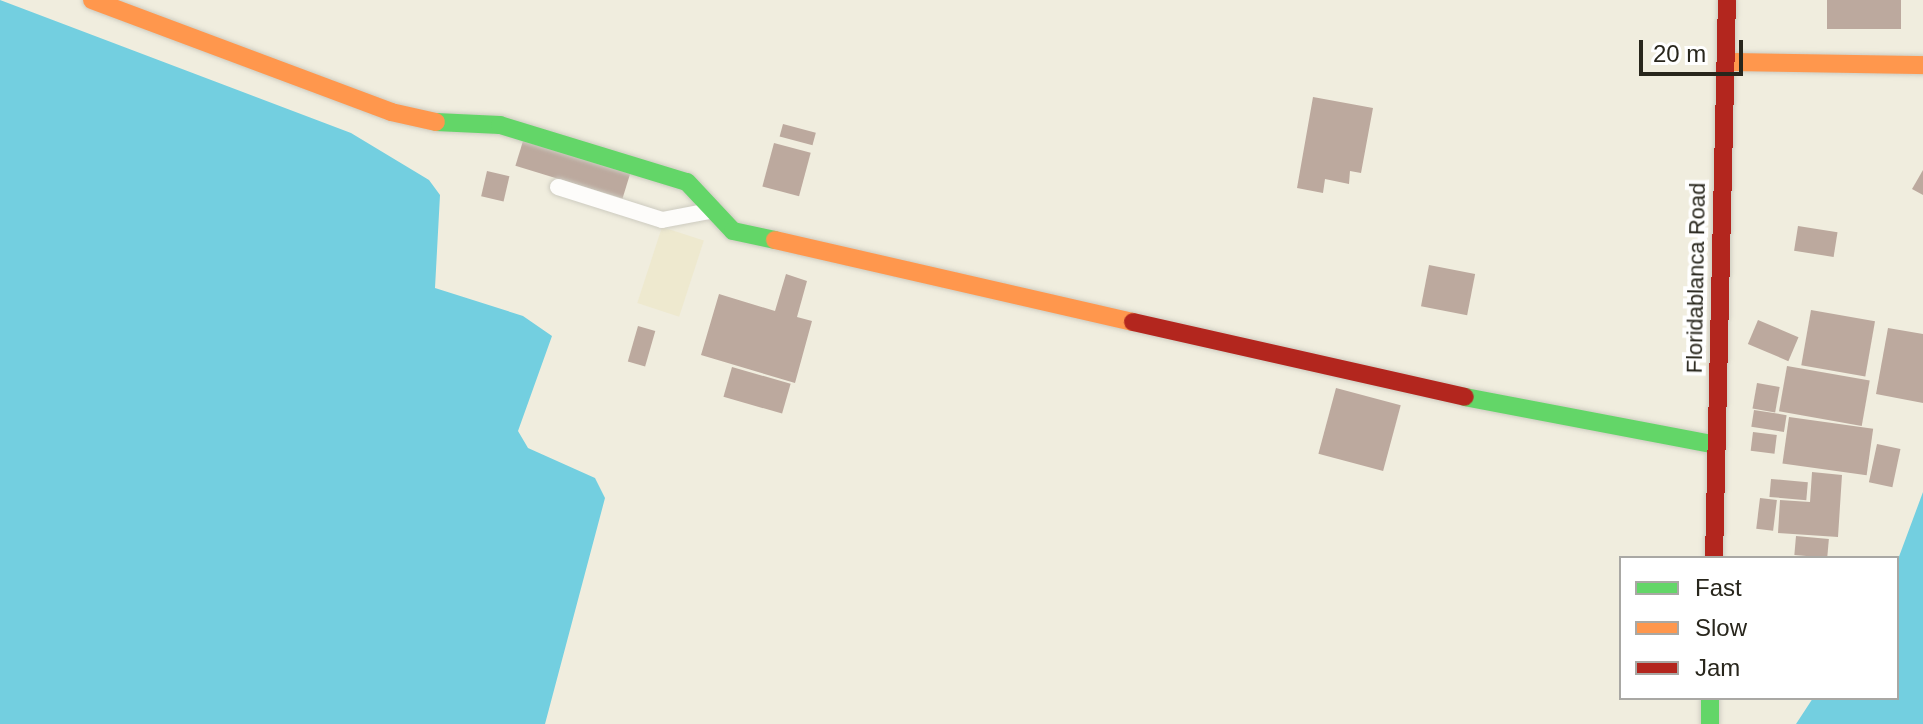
<!DOCTYPE html>
<html>
<head>
<meta charset="utf-8">
<style>
	body { margin:0 }
	#map { position:relative; width:1923px; height:724px; overflow:hidden; background:#f0edde; font-family:Helvetica,sans-serif }
	div>[style] { position:absolute }
	.built>* { inset:0; background:#eee9cf; transform-origin:0 0 }
	.water>* { inset:0; background:#73cfe0 }
	.building>* { inset:0; background:#bca99e; transform-origin:0 0 }
	.roads { filter:drop-shadow(0 0 2px #cdcbc0) drop-shadow(0 0 2px #cdcbc0) }
	.lane>* { height:16px; margin:-8px; padding:0 8px; transform-origin:8px; border-radius:8px; background:#fdfcfa }
	.fast>* { height:18px; margin:-9px; padding:0 9px; transform-origin:9px; border-radius:9px; background:#63d668 }
	.slow>* { height:18px; margin:-9px; padding:0 9px; transform-origin:9px; border-radius:9px; background:#ff974d }
	.jam>* { height:18px; margin:-9px; padding:0 9px; transform-origin:9px; border-radius:9px; background:#b3261e }
	span { translate:-50% -50%; white-space:nowrap; text-align:center; line-height:1.15; -webkit-text-stroke:8px #fff; paint-order:stroke }
	.street-label { font-size:22px; color:#28261c }
	.legend { position:absolute; left:1619px; top:556px; width:280px; height:144px; box-sizing:border-box; background:#fff; border:2px solid #a9a8a4; margin:0; padding:10px 14px; list-style:none; font-size:24px; color:#28261c }
	.legend li { display:flex; align-items:center; gap:16px; height:40px }
	.legend b { width:40px; border:2px solid #a9a8a4 }
	.scale { position:absolute; left:1639px; top:40px; width:104px; height:36px; box-sizing:border-box; border:4px solid #28261c; border-top:0; padding-left:10px; font-size:24px; line-height:28px; white-space:nowrap; color:#28261c; -webkit-text-stroke:6px #fff; paint-order:stroke }
</style>
</head>
<body>
<div id="map">
	<div class="built">
		<div style="left:662px;top:227px;width:44px;height:80px;rotate:18deg"></div>
	</div>
	<div class="water">
		<div style="clip-path:polygon(0 0,351px 133px,429px 180px,440px 195px,435px 288px,523px 316px,552px 336px,518px 431px,528px 448px,595px 478px,605px 498px,545px 724px,0 724px)"></div>
		<div style="clip-path:polygon(1923px 492px,1923px 724px,1796px 724px,1813px 698px,1897px 698px,1897px 562px)"></div>
	</div>
	<div class="building">
		<div style="left:1827px;top:0;width:74px;height:29px"></div>
		<div style="clip-path:polygon(1313px 97px,1373px 108px,1361px 173px,1350px 171px,1349px 184px,1325px 179px,1323px 193px,1297px 188px)"></div>
		<div style="left:783px;top:124px;width:34px;height:13px;rotate:15deg"></div>
		<div style="left:523px;top:141px;width:112px;height:26px;rotate:17deg"></div>
		<div style="left:774px;top:143px;width:38px;height:45px;rotate:15deg"></div>
		<div style="clip-path:polygon(1923px 170px,1923px 195px,1912px 189px)"></div>
		<div style="left:487px;top:171px;width:23px;height:26px;rotate:13deg"></div>
		<div style="left:1798px;top:226px;width:40px;height:25px;rotate:9deg"></div>
		<div style="left:1429px;top:265px;width:47px;height:42px;rotate:11deg"></div>
		<div style="clip-path:polygon(786px 274px,807px 281px,797px 317px,812px 321px,795px 383px,701px 355px,719px 294px,775px 311px)"></div>
		<div style="left:1811px;top:310px;width:65px;height:56px;rotate:10deg"></div>
		<div style="left:1758px;top:320px;width:44px;height:26px;rotate:23deg"></div>
		<div style="left:638px;top:326px;width:18px;height:37px;rotate:16deg"></div>
		<div style="clip-path:polygon(1888px 328px,1923px 334px,1923px 403px,1876px 394px)"></div>
		<div style="left:1787px;top:366px;width:84px;height:46px;rotate:10deg"></div>
		<div style="left:732px;top:367px;width:61px;height:31px;rotate:16deg"></div>
		<div style="left:1757px;top:383px;width:23px;height:26px;rotate:10deg"></div>
		<div style="left:1336px;top:388px;width:67px;height:68px;rotate:15deg"></div>
		<div style="left:1754px;top:410px;width:33px;height:17px;rotate:9deg"></div>
		<div style="left:1789px;top:417px;width:85px;height:47px;rotate:8deg"></div>
		<div style="left:1753px;top:432px;width:24px;height:19px;rotate:7deg"></div>
		<div style="left:1877px;top:444px;width:24px;height:39px;rotate:12deg"></div>
		<div style="clip-path:polygon(1812px 472px,1842px 475px,1838px 537px,1778px 533px,1780px 500px,1810px 502px)"></div>
		<div style="left:1771px;top:479px;width:37px;height:18px;rotate:5deg"></div>
		<div style="left:1760px;top:498px;width:17px;height:31px;rotate:7deg"></div>
		<div style="left:1796px;top:536px;width:33px;height:19px;rotate:5deg"></div>
	</div>
	<div class="roads">
		<div class="lane">
			<div style="left:558px;top:187px;width:109px;rotate:17.6deg"></div>
			<div style="left:662px;top:220px;width:49px;rotate:-10.6deg"></div>
		</div>
		<div class="fast">
			<div style="left:436px;top:122px;width:64px;rotate:2.7deg"></div>
			<div style="left:500px;top:125px;width:195px;rotate:17deg"></div>
			<div style="left:687px;top:182px;width:67px;rotate:46.8deg"></div>
			<div style="left:733px;top:231px;width:43px;rotate:12.1deg"></div>
			<div style="left:1465px;top:397px;width:256px;rotate:10.8deg"></div>
			<div style="left:1710px;top:698px;width:26px;rotate:90deg"></div>
		</div>
		<div class="slow">
			<div style="left:92px;top:0;width:319px;rotate:20.5deg"></div>
			<div style="left:391px;top:112px;width:46px;rotate:12.5deg"></div>
			<div style="left:1726px;top:62px;width:197px;rotate:0.9deg"></div>
			<div style="left:775px;top:240px;width:367px;rotate:12.9deg"></div>
		</div>
		<div class="jam">
			<div style="left:1133px;top:322px;width:340px;rotate:12.7deg"></div>
			<div style="left:1714px;top:558px;width:558px;rotate:-88.67deg"></div>
		</div>
	</div>
	<div class="street-label">
		<span style="left:1696px;top:278px;rotate:-89deg">Floridablanca Road</span>
	</div>
	<ul class="legend">
	<li><b style="height:10px;background:#63d668"></b>Fast</li>
	<li><b style="height:10px;background:#ff974d"></b>Slow</li>
	<li><b style="height:10px;background:#b3261e"></b>Jam</li>
	</ul>
	<div class="scale">20 m</div>
</div>
</body>
</html>
